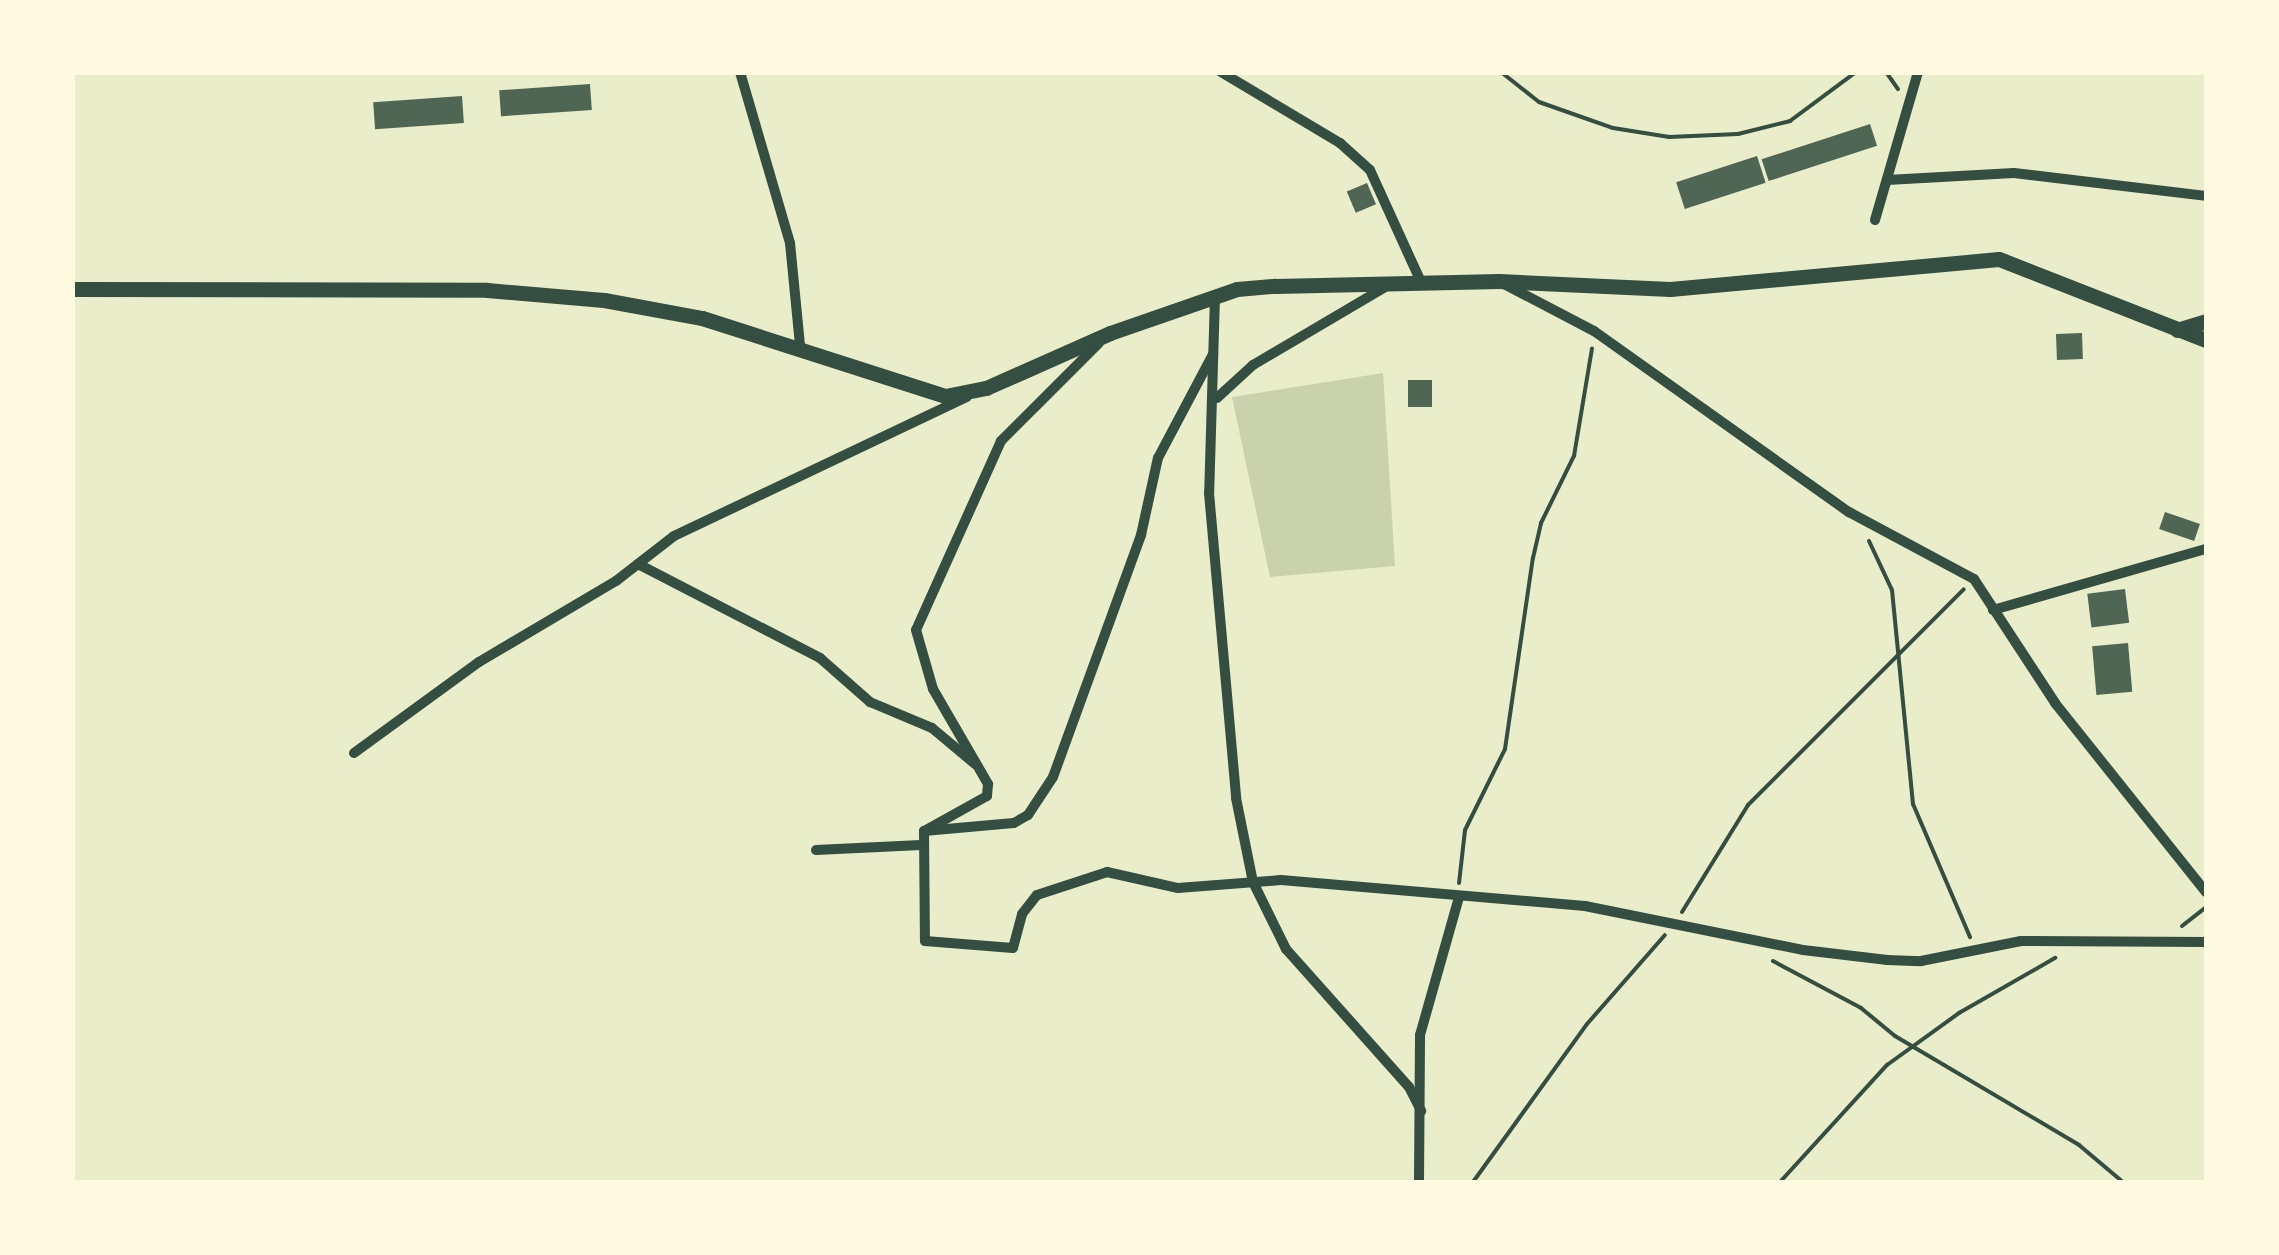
<!DOCTYPE html>
<html>
<head>
<meta charset="utf-8">
<style>
	body { margin:0 }
	#map { position:relative; width:2279px; height:1255px; overflow:hidden; background:#e9edc9; font-family:Lato,sans-serif }
	div>[style] { position:absolute }
	.green>* { inset:0; background:#cad2ad }
	.building>* { inset:0; background:#4f6655; transform-origin:0 0 }
	.path>* { height:4px; margin:-2px; padding:0 2px; transform-origin:2px; border-radius:2px; background:#344e41 }
	.minor>* { height:10px; margin:-5px; padding:0 5px; transform-origin:5px; border-radius:5px; background:#344e41 }
	.tertiary>* { height:15px; margin:-7.5px; padding:0 7.5px; transform-origin:7.5px; border-radius:7.5px; background:#344e41 }
	span { translate:-50% -50%; white-space:nowrap; text-align:center; line-height:1.15; -webkit-text-stroke:10px #fefae0; paint-order:stroke }
	.frame { position:absolute; inset:0; border:75px solid #fefae0; pointer-events:none }
</style>
</head>
<body>
<div id="map">
	<div class="green">
		<div style="clip-path:polygon(1383px 373px,1395px 566px,1270px 577px,1232px 397px)"></div>
	</div>
	<div class="building">
		<div style="left:590px;top:84px;width:26px;height:91px;rotate:86deg"></div>
		<div style="left:462px;top:96px;width:27px;height:89px;rotate:86deg"></div>
		<div style="left:1870px;top:124px;width:23px;height:114px;rotate:72deg"></div>
		<div style="left:1757px;top:156px;width:28px;height:85px;rotate:72deg"></div>
		<div style="left:1367px;top:183px;width:23px;height:22px;rotate:67deg"></div>
		<div style="left:2082px;top:333px;width:26px;height:26px;rotate:88deg"></div>
		<div style="left:1408px;top:380px;width:24px;height:27px"></div>
		<div style="left:2165px;top:512px;width:37px;height:18px;rotate:19deg"></div>
		<div style="left:2125px;top:589px;width:34px;height:38px;rotate:83deg"></div>
		<div style="left:2128px;top:643px;width:49px;height:36px;rotate:85deg"></div>
	</div>
	<div class="path">
		<div style="left:1501px;top:72px;width:48px;rotate:38.3deg"></div>
		<div style="left:1539px;top:102px;width:78px;rotate:19.4deg"></div>
		<div style="left:1613px;top:128px;width:57px;rotate:9.1deg"></div>
		<div style="left:1669px;top:137px;width:69px;rotate:-2.5deg"></div>
		<div style="left:1738px;top:134px;width:54px;rotate:-14deg"></div>
		<div style="left:1790px;top:121px;width:82px;rotate:-36.6deg"></div>
		<div style="left:1886px;top:72px;width:21px;rotate:55deg"></div>
		<div style="left:1869px;top:541px;width:54px;rotate:64.9deg"></div>
		<div style="left:1892px;top:590px;width:215px;rotate:84.4deg"></div>
		<div style="left:1913px;top:804px;width:145px;rotate:66.8deg"></div>
		<div style="left:1459px;top:883px;width:53px;rotate:-83.5deg"></div>
		<div style="left:1465px;top:830px;width:90px;rotate:-63.7deg"></div>
		<div style="left:1505px;top:749px;width:193px;rotate:-81.7deg"></div>
		<div style="left:1533px;top:558px;width:36px;rotate:-77deg"></div>
		<div style="left:1541px;top:523px;width:75px;rotate:-63.8deg"></div>
		<div style="left:1574px;top:456px;width:109px;rotate:-80.5deg"></div>
		<div style="left:1682px;top:912px;width:126px;rotate:-58.3deg"></div>
		<div style="left:1748px;top:805px;width:305px;rotate:-45deg"></div>
		<div style="left:2182px;top:926px;width:31px;rotate:-38deg"></div>
		<div style="left:1773px;top:961px;width:100px;rotate:28.1deg"></div>
		<div style="left:1861px;top:1008px;width:44px;rotate:39.5deg"></div>
		<div style="left:1895px;top:1036px;width:214px;rotate:30.6deg"></div>
		<div style="left:2079px;top:1145px;width:57px;rotate:40.1deg"></div>
		<div style="left:1473px;top:1182px;width:195px;rotate:-54.2deg"></div>
		<div style="left:1587px;top:1024px;width:118px;rotate:-48.8deg"></div>
		<div style="left:1780px;top:1182px;width:159px;rotate:-47.6deg"></div>
		<div style="left:1887px;top:1065px;width:89px;rotate:-35.8deg"></div>
		<div style="left:1959px;top:1013px;width:111px;rotate:-29.8deg"></div>
	</div>
	<div class="minor">
		<div style="left:740px;top:72px;width:178px;rotate:73.7deg"></div>
		<div style="left:790px;top:243px;width:102px;rotate:84.4deg"></div>
		<div style="left:1221px;top:72px;width:139px;rotate:30.8deg"></div>
		<div style="left:1340px;top:143px;width:40px;rotate:42deg"></div>
		<div style="left:1370px;top:170px;width:123px;rotate:65.5deg"></div>
		<div style="left:1887px;top:180px;width:127px;rotate:-3.2deg"></div>
		<div style="left:2014px;top:173px;width:193px;rotate:6.8deg"></div>
		<div style="left:1875px;top:220px;width:154px;rotate:-73.8deg"></div>
		<div style="left:1504px;top:284px;width:102px;rotate:27.6deg"></div>
		<div style="left:1594px;top:331px;width:313px;rotate:35.4deg"></div>
		<div style="left:1849px;top:512px;width:142px;rotate:28.2deg"></div>
		<div style="left:1974px;top:579px;width:148px;rotate:56.8deg"></div>
		<div style="left:2055px;top:703px;width:242px;rotate:51.4deg"></div>
		<div style="left:1215px;top:296px;width:197px;rotate:91.7deg"></div>
		<div style="left:1209px;top:493px;width:306px;rotate:84.9deg"></div>
		<div style="left:1236px;top:798px;width:86px;rotate:78.6deg"></div>
		<div style="left:1253px;top:882px;width:75px;rotate:63.8deg"></div>
		<div style="left:1286px;top:949px;width:185px;rotate:48.3deg"></div>
		<div style="left:1409px;top:1087px;width:27px;rotate:63deg"></div>
		<div style="left:1099px;top:343px;width:139px;rotate:135deg"></div>
		<div style="left:1001px;top:441px;width:207px;rotate:114.2deg"></div>
		<div style="left:916px;top:630px;width:61px;rotate:73.9deg"></div>
		<div style="left:933px;top:689px;width:110px;rotate:59.9deg"></div>
		<div style="left:988px;top:784px;width:12px;rotate:95deg"></div>
		<div style="left:987px;top:796px;width:72px;rotate:150.9deg"></div>
		<div style="left:924px;top:831px;width:110px;rotate:89.5deg"></div>
		<div style="left:925px;top:941px;width:88px;rotate:4.5deg"></div>
		<div style="left:1013px;top:948px;width:35px;rotate:-75deg"></div>
		<div style="left:1022px;top:914px;width:24px;rotate:-52deg"></div>
		<div style="left:1037px;top:895px;width:74px;rotate:-18.2deg"></div>
		<div style="left:1107px;top:872px;width:73px;rotate:12.7deg"></div>
		<div style="left:1178px;top:888px;width:103px;rotate:-4.4deg"></div>
		<div style="left:1281px;top:880px;width:305px;rotate:4.9deg"></div>
		<div style="left:1585px;top:906px;width:222px;rotate:11.4deg"></div>
		<div style="left:1803px;top:950px;width:85px;rotate:6.8deg"></div>
		<div style="left:1887px;top:960px;width:34px;rotate:2deg"></div>
		<div style="left:1921px;top:961px;width:102px;rotate:-11.3deg"></div>
		<div style="left:2021px;top:941px;width:185px;rotate:0.3deg"></div>
		<div style="left:1217px;top:398px;width:49px;rotate:-42.5deg"></div>
		<div style="left:1253px;top:365px;width:158px;rotate:-30.5deg"></div>
		<div style="left:638px;top:564px;width:205px;rotate:27.3deg"></div>
		<div style="left:820px;top:658px;width:67px;rotate:41.3deg"></div>
		<div style="left:870px;top:702px;width:67px;rotate:22.8deg"></div>
		<div style="left:932px;top:728px;width:56px;rotate:39.9deg"></div>
		<div style="left:1993px;top:610px;width:222px;rotate:-16deg"></div>
		<div style="left:354px;top:753px;width:155px;rotate:-36.1deg"></div>
		<div style="left:479px;top:662px;width:159px;rotate:-30.6deg"></div>
		<div style="left:616px;top:581px;width:73px;rotate:-37.8deg"></div>
		<div style="left:674px;top:536px;width:324px;rotate:-25.4deg"></div>
		<div style="left:924px;top:831px;width:90px;rotate:-5.1deg"></div>
		<div style="left:1014px;top:823px;width:16px;rotate:-30deg"></div>
		<div style="left:1028px;top:815px;width:45px;rotate:-56.7deg"></div>
		<div style="left:1053px;top:777px;width:258px;rotate:-70deg"></div>
		<div style="left:1141px;top:535px;width:79px;rotate:-77.6deg"></div>
		<div style="left:1158px;top:458px;width:118px;rotate:-62.1deg"></div>
		<div style="left:816px;top:850px;width:105px;rotate:-2.7deg"></div>
		<div style="left:1419px;top:1182px;width:147px;rotate:-89.6deg"></div>
		<div style="left:1420px;top:1035px;width:143px;rotate:-74.2deg"></div>
	</div>
	<div class="tertiary">
		<div style="left:72px;top:289px;width:415px;rotate:0.1deg"></div>
		<div style="left:487px;top:290px;width:117px;rotate:4.9deg"></div>
		<div style="left:604px;top:300px;width:100px;rotate:10.4deg"></div>
		<div style="left:702px;top:318px;width:255px;rotate:17.8deg"></div>
		<div style="left:945px;top:396px;width:42px;rotate:-11deg"></div>
		<div style="left:986px;top:388px;width:136px;rotate:-23.9deg"></div>
		<div style="left:1110px;top:333px;width:134px;rotate:-19.1deg"></div>
		<div style="left:1237px;top:289px;width:38px;rotate:-5deg"></div>
		<div style="left:1275px;top:286px;width:224px;rotate:-1.3deg"></div>
		<div style="left:1499px;top:281px;width:171px;rotate:2.7deg"></div>
		<div style="left:1670px;top:289px;width:330px;rotate:-5.2deg"></div>
		<div style="left:1999px;top:259px;width:222px;rotate:21.4deg"></div>
		<div style="left:2177px;top:330px;width:30px;rotate:-17deg"></div>
	</div>
	<div class="frame"></div>
</div>
</body>
</html>
